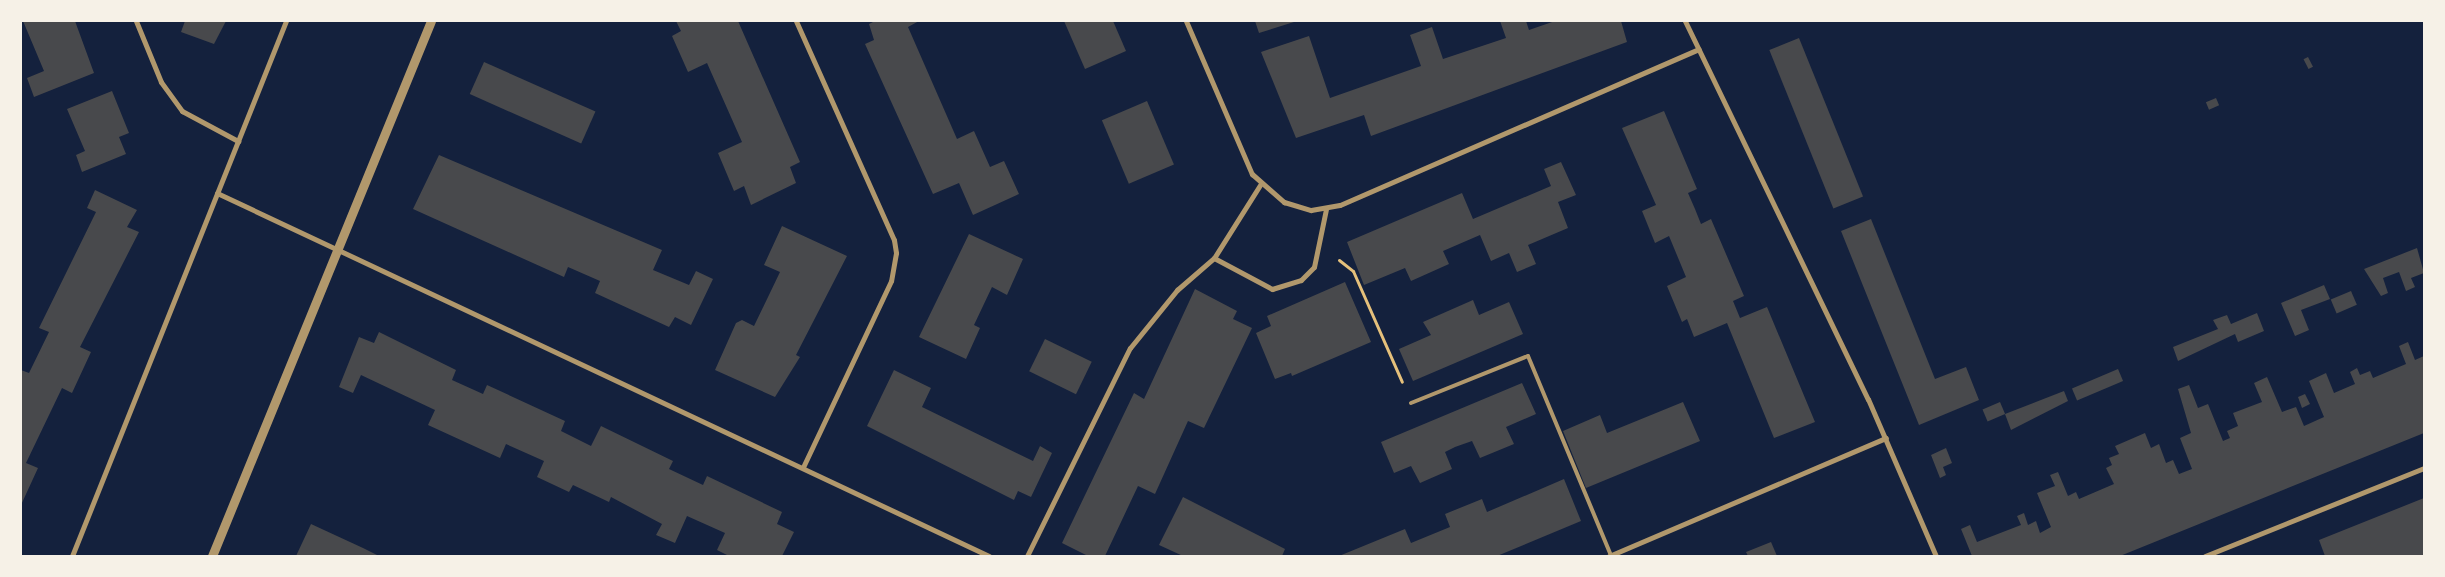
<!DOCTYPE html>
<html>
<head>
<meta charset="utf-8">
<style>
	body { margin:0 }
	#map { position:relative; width:2445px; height:577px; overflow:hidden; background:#14213d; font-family:Signika,sans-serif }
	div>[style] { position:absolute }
	.building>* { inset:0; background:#48494c; transform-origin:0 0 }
	.path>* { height:3px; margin:-1.5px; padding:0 1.5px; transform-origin:1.5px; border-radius:1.5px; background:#e5c07b }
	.service>* { height:4px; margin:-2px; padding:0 2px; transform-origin:2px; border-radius:2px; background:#b1986c }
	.minor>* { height:5px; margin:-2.5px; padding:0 2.5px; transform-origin:2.5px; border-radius:2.5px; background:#b1986c }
	.tertiary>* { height:9px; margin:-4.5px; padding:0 4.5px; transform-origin:4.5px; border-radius:4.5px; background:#b1986c }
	span { translate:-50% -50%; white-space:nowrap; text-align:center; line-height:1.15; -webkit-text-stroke:5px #f6f1e7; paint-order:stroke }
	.frame { position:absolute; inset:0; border:22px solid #f6f1e7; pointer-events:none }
</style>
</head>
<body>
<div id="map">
	<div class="building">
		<div style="clip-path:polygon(23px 21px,75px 21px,94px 73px,34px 97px,27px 78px,44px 71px)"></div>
		<div style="clip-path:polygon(185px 21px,226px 21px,214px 44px,181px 32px)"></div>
		<div style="clip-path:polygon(676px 21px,738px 21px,800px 162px,790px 167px,796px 183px,751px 205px,744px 186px,734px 191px,718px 153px,742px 142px,707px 63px,688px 72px,672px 36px,681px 31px)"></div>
		<div style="clip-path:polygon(875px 21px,919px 21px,908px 27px,957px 139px,974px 131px,990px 167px,1004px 161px,1019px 194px,973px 215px,959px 183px,933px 194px,865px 44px,874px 40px,869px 24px)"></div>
		<div style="clip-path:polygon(1064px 21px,1113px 21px,1126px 51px,1085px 69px)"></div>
		<div style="clip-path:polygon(1255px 21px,1294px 21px,1294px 22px,1259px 33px)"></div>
		<div style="clip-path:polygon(1500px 21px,1526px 21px,1529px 30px,1555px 21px,1621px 21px,1627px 42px,1371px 136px,1364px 115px,1296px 138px,1261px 52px,1309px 36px,1330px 98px,1421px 66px,1410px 35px,1432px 27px,1443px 59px,1506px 38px)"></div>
		<div style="left:1799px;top:38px;width:171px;height:32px;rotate:68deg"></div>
		<div style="left:2308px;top:57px;width:11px;height:5px;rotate:63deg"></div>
		<div style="left:484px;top:62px;width:122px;height:35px;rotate:24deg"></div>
		<div style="clip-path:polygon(112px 91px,129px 133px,119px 137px,126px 154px,82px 172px,76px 155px,85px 151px,67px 109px)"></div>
		<div style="left:2216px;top:98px;width:8px;height:11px;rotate:67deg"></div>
		<div style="left:1147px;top:101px;width:69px;height:49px;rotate:67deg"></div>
		<div style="clip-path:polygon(1664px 111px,1697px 189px,1688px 193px,1695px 209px,1701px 224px,1711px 219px,1744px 296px,1733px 301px,1740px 318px,1767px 307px,1815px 422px,1774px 438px,1727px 323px,1694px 337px,1687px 319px,1682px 322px,1667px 286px,1686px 277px,1669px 236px,1655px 243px,1642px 211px,1656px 205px,1622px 128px)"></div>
		<div style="clip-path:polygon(439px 155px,662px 250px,653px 270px,689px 285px,696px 271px,713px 279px,691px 325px,675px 317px,669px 327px,595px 293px,600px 281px,568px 267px,564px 277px,413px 209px)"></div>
		<div style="clip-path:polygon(1561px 162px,1576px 195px,1558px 202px,1568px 228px,1528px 245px,1536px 264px,1517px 272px,1509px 253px,1491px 261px,1480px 235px,1443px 251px,1449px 264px,1411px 281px,1405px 268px,1364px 285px,1347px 242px,1462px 193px,1473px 219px,1551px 186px,1544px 169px)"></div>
		<div style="clip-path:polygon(95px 190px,137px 210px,127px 227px,139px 232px,80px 347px,91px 352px,72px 393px,62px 388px,26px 463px,38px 468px,21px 505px,21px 370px,29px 373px,49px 332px,39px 328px,96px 212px,87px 208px)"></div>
		<div style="clip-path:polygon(1871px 219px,1935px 379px,1966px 367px,1979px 400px,1919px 425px,1841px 231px)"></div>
		<div style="clip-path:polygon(782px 226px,847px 256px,796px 355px,800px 357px,775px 397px,715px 370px,736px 323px,742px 320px,754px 326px,780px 272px,764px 265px)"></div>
		<div style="clip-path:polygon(969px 234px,1023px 259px,1007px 295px,992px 287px,974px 325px,980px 328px,966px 359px,919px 337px)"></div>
		<div style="clip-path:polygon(2417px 248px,2424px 273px,2411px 278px,2415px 287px,2406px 291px,2399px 272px,2383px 278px,2388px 293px,2381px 296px,2364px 269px)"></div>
		<div style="clip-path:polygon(1345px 282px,1371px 342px,1292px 376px,1291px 373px,1275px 379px,1256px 333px,1271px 326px,1267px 316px)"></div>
		<div style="clip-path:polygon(2324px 285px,2330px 299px,2301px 310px,2309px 330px,2295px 336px,2281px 303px)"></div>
		<div style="clip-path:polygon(1195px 289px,1237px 311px,1233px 319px,1252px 328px,1204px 428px,1188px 421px,1155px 494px,1138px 486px,1105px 556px,1088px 556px,1062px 543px,1134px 393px,1144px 399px)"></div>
		<div style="left:2351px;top:291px;width:15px;height:22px;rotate:67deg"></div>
		<div style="clip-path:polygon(1473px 300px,1479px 315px,1509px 302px,1523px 334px,1413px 381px,1399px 349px,1431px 335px,1423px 322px)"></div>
		<div style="clip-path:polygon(2257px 313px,2264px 331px,2238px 342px,2235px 334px,2178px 361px,2173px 347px,2218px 329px,2213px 320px,2227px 315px,2231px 324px)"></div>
		<div style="clip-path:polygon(379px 332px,456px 370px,452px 380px,483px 394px,487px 385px,565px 421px,561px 431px,591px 446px,601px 426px,673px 461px,669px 469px,703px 485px,707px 476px,782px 512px,777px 524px,794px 532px,782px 556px,729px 556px,717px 550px,725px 533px,687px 516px,675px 543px,656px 535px,662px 524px,611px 497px,609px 502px,573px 485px,569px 492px,537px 477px,544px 461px,506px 444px,500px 458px,428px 425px,435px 410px,361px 375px,353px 393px,339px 387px,359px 337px,374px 343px)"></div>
		<div style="left:1045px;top:339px;width:52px;height:36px;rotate:26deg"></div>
		<div style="clip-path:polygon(2408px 342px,2415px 360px,2424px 356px,2424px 433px,2120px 556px,1972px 556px,1961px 529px,1970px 525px,1977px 542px,2021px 525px,2017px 516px,2024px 513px,2028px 525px,2036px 521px,2040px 533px,2051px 527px,2037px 493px,2055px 486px,2050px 475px,2058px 472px,2068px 496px,2076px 492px,2079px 499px,2114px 484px,2106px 468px,2112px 465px,2109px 458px,2119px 454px,2115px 446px,2145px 433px,2151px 448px,2159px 444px,2166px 463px,2173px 460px,2179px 474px,2192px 469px,2180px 438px,2191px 433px,2178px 389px,2189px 385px,2198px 408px,2208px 404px,2223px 441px,2230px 438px,2227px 431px,2238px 426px,2233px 413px,2262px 402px,2254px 383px,2267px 377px,2282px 412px,2296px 407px,2304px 426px,2324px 417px,2309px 381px,2326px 373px,2334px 393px,2355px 384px,2350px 372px,2357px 368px,2360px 375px,2370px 371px,2373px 378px,2406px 364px,2399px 346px)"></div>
		<div style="left:2118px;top:369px;width:13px;height:50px;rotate:67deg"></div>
		<div style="clip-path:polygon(894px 370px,931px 388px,922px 407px,1033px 461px,1040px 446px,1052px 453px,1031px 497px,1018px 491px,1014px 500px,867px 426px)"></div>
		<div style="clip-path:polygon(1522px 383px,1536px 414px,1506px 427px,1514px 444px,1480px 458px,1472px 441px,1455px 447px,1445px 452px,1452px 469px,1420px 483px,1411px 466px,1394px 473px,1381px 442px)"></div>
		<div style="clip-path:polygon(2064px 391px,2068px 401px,2011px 430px,2005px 414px)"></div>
		<div style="clip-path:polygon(2305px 394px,2310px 404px,2302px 408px,2298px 397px)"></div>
		<div style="clip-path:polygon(1683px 402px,1700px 441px,1586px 488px,1563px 431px,1600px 415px,1607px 433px)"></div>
		<div style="left:2000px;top:402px;width:13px;height:19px;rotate:67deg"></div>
		<div style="clip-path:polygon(1946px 448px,1952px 463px,1943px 467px,1946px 475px,1940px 478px,1931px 455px)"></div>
		<div style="clip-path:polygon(1564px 479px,1581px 521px,1497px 556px,1339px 556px,1405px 529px,1411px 543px,1450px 527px,1445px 514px,1482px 499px,1487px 512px)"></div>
		<div style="clip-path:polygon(1183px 497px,1285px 549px,1282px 556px,1183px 556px,1159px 545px)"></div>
		<div style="clip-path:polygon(2424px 498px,2424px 556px,2325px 556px,2319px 540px)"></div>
		<div style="clip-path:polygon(311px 524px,363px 548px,379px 556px,296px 556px)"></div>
		<div style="clip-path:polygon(1771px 542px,1777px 556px,1748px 556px,1746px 552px)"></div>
	</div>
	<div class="path">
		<div style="left:1339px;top:260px;width:18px;rotate:38deg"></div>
		<div style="left:1353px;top:271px;width:121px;rotate:66.2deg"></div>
	</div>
	<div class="service">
		<div style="left:1411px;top:403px;width:126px;rotate:-21.9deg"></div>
		<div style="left:1528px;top:356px;width:216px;rotate:67.4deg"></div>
	</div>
	<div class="minor">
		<div style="left:136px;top:21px;width:66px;rotate:67.7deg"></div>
		<div style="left:161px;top:82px;width:36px;rotate:54deg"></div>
		<div style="left:182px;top:111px;width:64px;rotate:28.2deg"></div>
		<div style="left:796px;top:21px;width:240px;rotate:65.9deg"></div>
		<div style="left:894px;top:240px;width:13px;rotate:81deg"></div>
		<div style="left:896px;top:253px;width:28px;rotate:100deg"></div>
		<div style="left:891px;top:281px;width:206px;rotate:115.3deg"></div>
		<div style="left:1186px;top:21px;width:167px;rotate:66.7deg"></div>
		<div style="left:1252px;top:174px;width:43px;rotate:41.2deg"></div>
		<div style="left:1284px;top:202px;width:28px;rotate:17deg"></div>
		<div style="left:1311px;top:210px;width:29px;rotate:-10deg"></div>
		<div style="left:1340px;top:205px;width:391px;rotate:-23.5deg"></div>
		<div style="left:1685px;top:21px;width:420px;rotate:64.2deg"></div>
		<div style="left:1868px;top:399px;width:171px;rotate:66.6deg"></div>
		<div style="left:1260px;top:185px;width:86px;rotate:122.2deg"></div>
		<div style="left:1214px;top:258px;width:66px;rotate:28.1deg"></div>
		<div style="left:1272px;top:289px;width:30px;rotate:-17deg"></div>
		<div style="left:1301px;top:280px;width:18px;rotate:-45deg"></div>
		<div style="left:1314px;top:267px;width:59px;rotate:-78.3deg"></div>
		<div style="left:217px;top:193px;width:853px;rotate:25.18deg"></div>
		<div style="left:72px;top:556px;width:576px;rotate:-68.2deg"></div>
		<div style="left:1027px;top:556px;width:232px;rotate:-63.7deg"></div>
		<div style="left:1130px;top:348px;width:75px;rotate:-51deg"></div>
		<div style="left:1177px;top:290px;width:49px;rotate:-40.9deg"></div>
		<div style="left:1609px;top:556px;width:301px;rotate:-23.1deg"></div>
		<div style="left:2205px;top:556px;width:236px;rotate:-21.9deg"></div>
	</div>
	<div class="tertiary">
		<div style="left:212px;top:556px;width:578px;rotate:-67.74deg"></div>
	</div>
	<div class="frame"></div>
</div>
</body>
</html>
